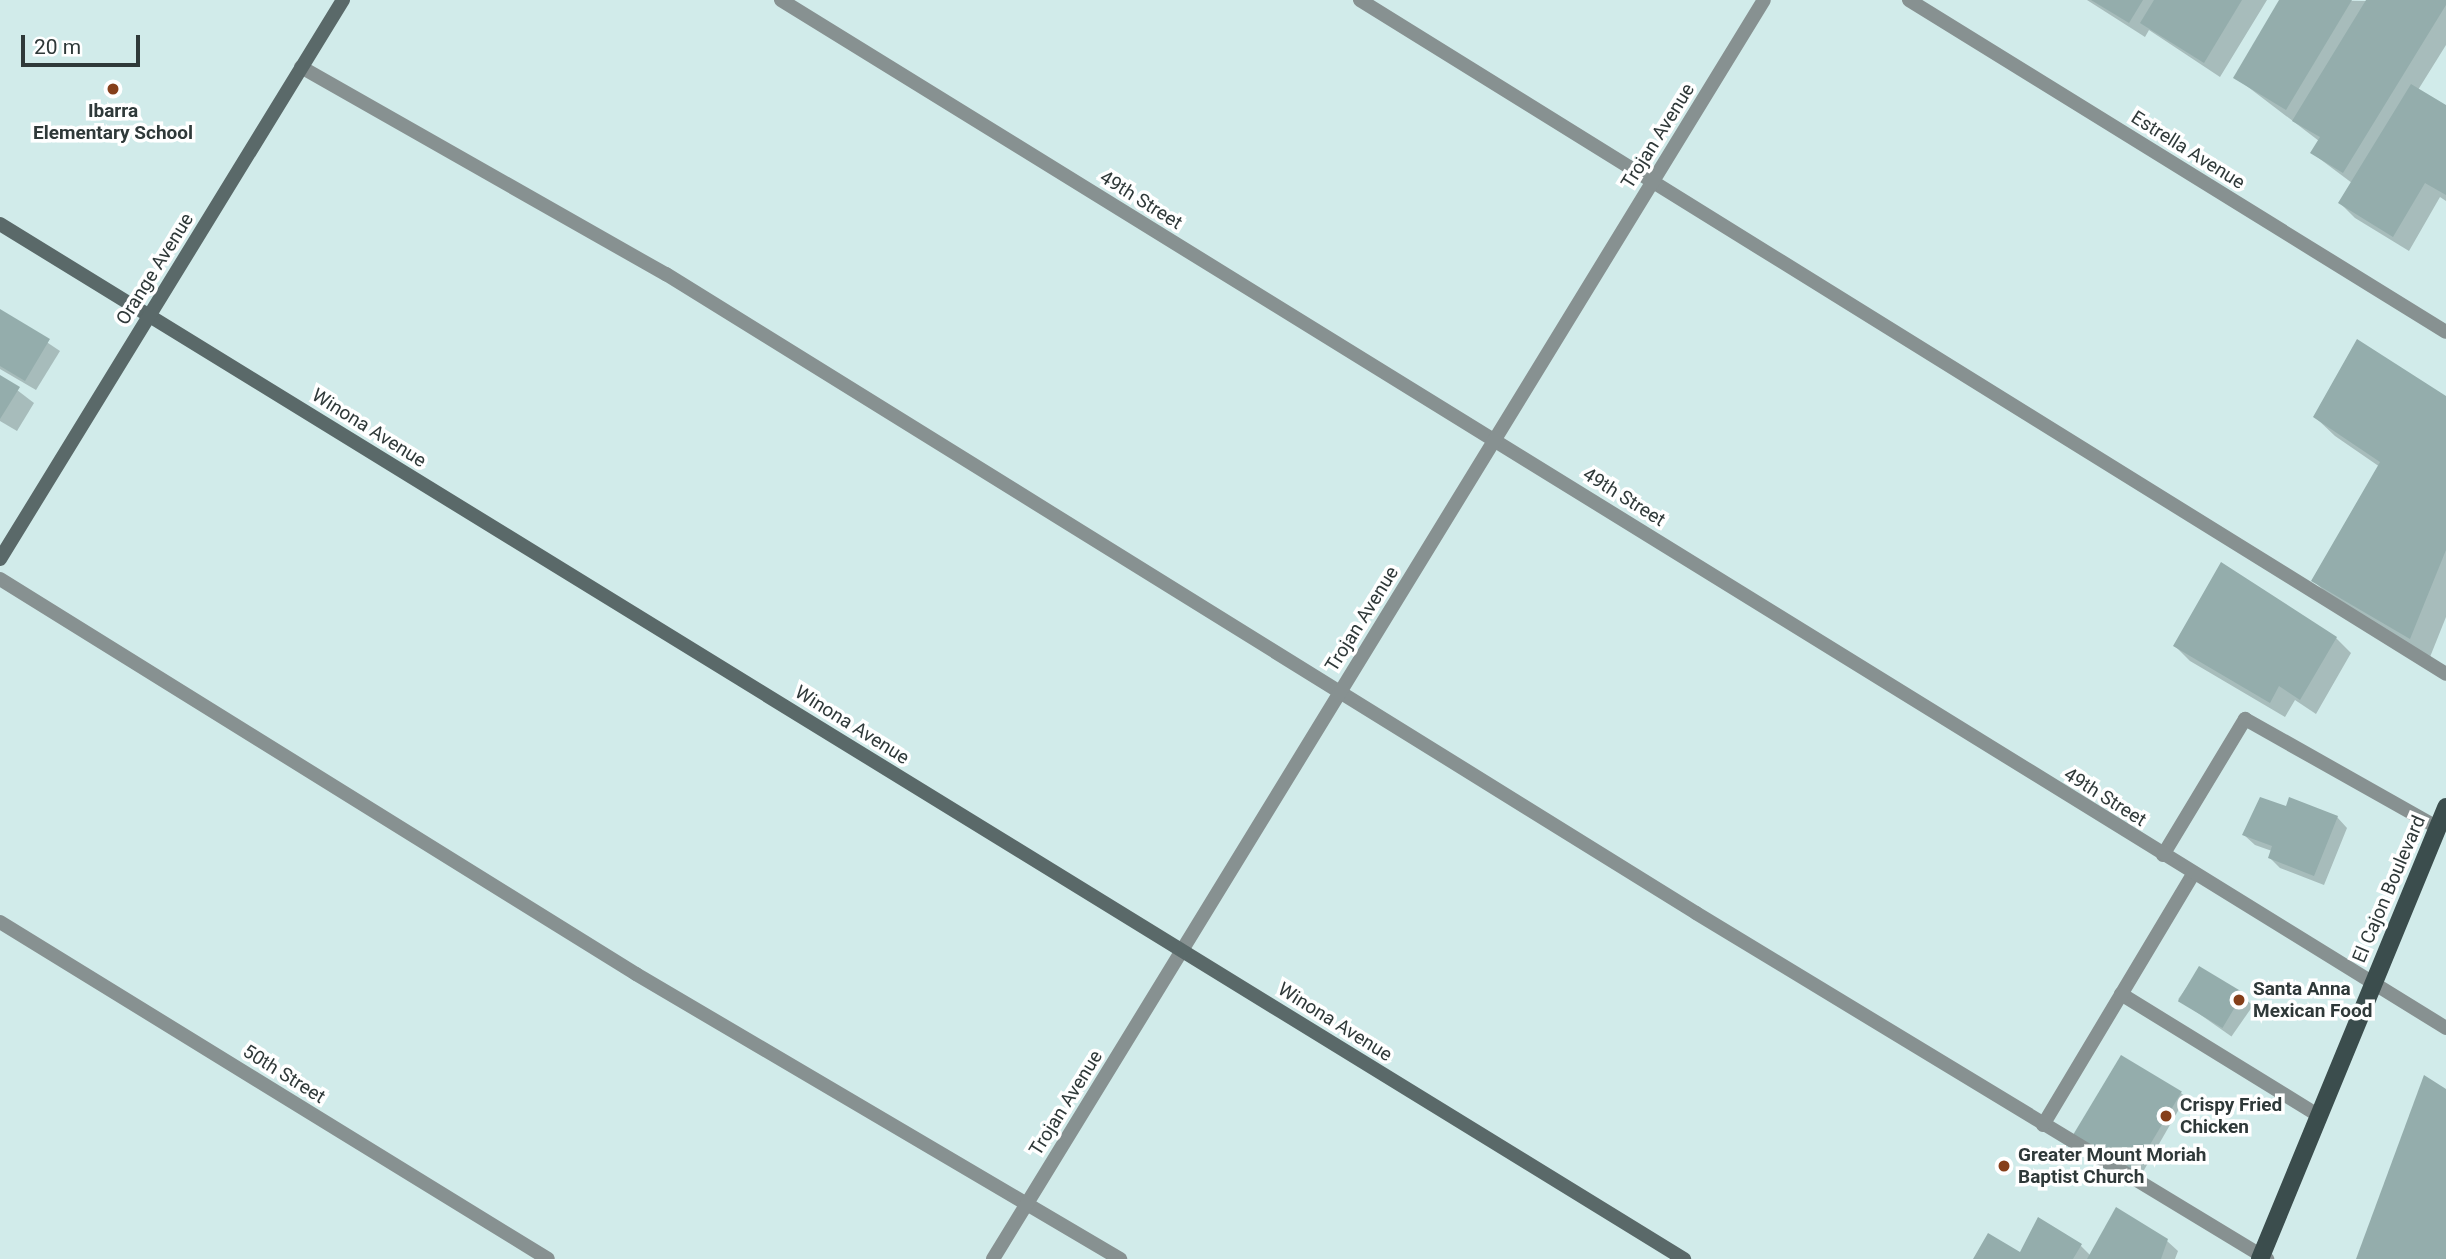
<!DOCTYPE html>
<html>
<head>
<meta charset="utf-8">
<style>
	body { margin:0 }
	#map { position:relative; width:2446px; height:1259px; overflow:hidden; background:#d1ebea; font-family:Roboto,sans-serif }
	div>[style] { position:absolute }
	.shadow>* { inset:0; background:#0003; transform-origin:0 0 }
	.building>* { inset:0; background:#94adac; transform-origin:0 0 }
	.lane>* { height:14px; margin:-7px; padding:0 7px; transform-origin:7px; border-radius:7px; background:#879191 }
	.street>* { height:14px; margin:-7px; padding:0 7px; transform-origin:7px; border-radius:7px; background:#879191 }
	.secondary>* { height:14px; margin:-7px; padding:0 7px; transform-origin:7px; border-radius:7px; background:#5a6969 }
	.primary>* { height:18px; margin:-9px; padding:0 9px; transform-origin:9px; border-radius:9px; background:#3b4d4d }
	.dots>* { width:19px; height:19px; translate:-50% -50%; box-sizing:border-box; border:4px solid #fff; border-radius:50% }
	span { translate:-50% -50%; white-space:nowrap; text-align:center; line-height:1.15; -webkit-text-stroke:7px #fff; paint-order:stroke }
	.poi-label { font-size:19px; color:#2f3939; font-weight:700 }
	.left { translate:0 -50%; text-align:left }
	.street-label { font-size:19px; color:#2f3939 }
	.scale { position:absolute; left:21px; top:35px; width:119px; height:32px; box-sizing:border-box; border:4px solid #2f3939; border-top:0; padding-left:9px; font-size:21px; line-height:24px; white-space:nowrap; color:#2f3939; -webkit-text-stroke:5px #fff; paint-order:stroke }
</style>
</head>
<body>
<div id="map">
	<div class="shadow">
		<div style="clip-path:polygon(2087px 0,2267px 0,2220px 77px,2149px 30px,2145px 37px)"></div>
		<div style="clip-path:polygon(2281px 0,2446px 2px,2446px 45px,2418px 90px,2446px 107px,2446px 201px,2440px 197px,2409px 251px,2355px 218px,2340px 203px,2352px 183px,2312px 153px,2319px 141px,2235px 77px)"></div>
		<div style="clip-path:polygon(0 311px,60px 351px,36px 390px,0 369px)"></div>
		<div style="clip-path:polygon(0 377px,34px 403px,17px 431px,0 421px)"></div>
		<div style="clip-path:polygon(2446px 398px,2446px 617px,2430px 657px,2333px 600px,2313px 580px,2380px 467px,2335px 436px,2315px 417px)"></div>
		<div style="clip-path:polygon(2336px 638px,2351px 653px,2316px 714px,2295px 700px,2285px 717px,2190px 661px,2175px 646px)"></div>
		<div style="clip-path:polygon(2287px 808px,2337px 817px,2347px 828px,2324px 885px,2280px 868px,2270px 858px,2272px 851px,2255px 845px,2244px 835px)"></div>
		<div style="left:2200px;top:968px;width:65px;height:38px;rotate:35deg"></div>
		<div style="clip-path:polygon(2181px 1093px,2186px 1097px,2140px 1177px,2080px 1141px)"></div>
		<div style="clip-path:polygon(2167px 1241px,2178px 1251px,2175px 1259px,2028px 1259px,2081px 1246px,2091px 1256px)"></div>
	</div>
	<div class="building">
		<div style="clip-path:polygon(2091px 0,2143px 0,2129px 23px)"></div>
		<div style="clip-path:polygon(2154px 0,2242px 0,2204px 63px,2140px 23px)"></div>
		<div style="clip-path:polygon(2279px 0,2352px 0,2286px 110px,2233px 78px)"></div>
		<div style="clip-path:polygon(2366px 0,2446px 0,2446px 5px,2343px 173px,2310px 153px,2320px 137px,2292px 121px)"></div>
		<div style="clip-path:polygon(2411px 84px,2446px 105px,2446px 195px,2425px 183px,2393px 237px,2338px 203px)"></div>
		<div style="clip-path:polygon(0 309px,50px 339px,25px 381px,0 366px)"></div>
		<div style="clip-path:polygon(2357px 339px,2446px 396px,2446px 550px,2410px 639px,2311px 581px,2380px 462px,2313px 417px)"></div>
		<div style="clip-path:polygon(0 375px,20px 387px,0 419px)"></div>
		<div style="clip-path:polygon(2221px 562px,2337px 637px,2300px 700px,2279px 686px,2270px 703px,2173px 646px)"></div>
		<div style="clip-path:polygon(2260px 797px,2286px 806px,2289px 797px,2338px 816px,2314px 876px,2268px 858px,2272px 846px,2242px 835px)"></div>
		<div style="left:2199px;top:966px;width:52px;height:41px;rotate:31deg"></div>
		<div style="left:2121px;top:1055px;width:71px;height:95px;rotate:31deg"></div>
		<div style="clip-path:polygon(2424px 1075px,2446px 1089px,2446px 1259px,2356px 1259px)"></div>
		<div style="clip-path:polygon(2116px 1207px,2168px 1239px,2161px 1259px,2087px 1259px)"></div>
		<div style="clip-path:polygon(2038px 1217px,2082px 1244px,2073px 1259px,1973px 1259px,1988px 1233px,2020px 1252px)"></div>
	</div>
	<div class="lane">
		<div style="left:1360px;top:0;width:1278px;rotate:31.82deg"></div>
		<div style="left:301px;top:67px;width:420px;rotate:29.6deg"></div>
		<div style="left:666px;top:274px;width:1212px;rotate:31.81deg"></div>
		<div style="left:1696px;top:913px;width:668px;rotate:31.21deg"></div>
		<div style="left:0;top:579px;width:749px;rotate:31.84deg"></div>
		<div style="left:636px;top:974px;width:562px;rotate:30.49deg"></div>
		<div style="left:2163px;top:855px;width:159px;rotate:-58.9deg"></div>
		<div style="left:2245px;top:719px;width:220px;rotate:29.4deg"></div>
		<div style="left:2121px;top:994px;width:233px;rotate:31.6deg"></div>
		<div style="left:2043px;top:1125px;width:292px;rotate:-59.1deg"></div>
	</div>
	<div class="street">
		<div style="left:781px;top:0;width:1957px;rotate:31.69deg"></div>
		<div style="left:1909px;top:0;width:631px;rotate:31.73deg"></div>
		<div style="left:0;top:922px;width:643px;rotate:31.59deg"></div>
		<div style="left:993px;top:1259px;width:1476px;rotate:-58.52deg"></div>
	</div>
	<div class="secondary">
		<div style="left:0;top:224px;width:1977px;rotate:31.58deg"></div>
		<div style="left:0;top:559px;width:656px;rotate:-58.47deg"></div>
	</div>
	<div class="primary">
		<div style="left:2260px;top:1259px;width:489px;rotate:-67.6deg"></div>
	</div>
	<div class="dots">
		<div style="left:113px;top:89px;background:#853f1a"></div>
		<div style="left:2239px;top:1000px;background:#853f1a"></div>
		<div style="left:2166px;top:1116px;background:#853f1a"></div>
		<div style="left:2004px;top:1166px;background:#853f1a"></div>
	</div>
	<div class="poi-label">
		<span style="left:113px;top:122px">Ibarra<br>Elementary School</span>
		<span class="left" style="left:2253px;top:1000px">Santa Anna<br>Mexican Food</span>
		<span class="left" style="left:2180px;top:1116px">Crispy Fried<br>Chicken</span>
		<span class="left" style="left:2018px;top:1166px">Greater Mount Moriah<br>Baptist Church</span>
	</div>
	<div class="street-label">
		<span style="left:1658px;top:136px;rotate:-58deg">Trojan Avenue</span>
		<span style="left:2188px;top:150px;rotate:32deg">Estrella Avenue</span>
		<span style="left:1141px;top:200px;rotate:32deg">49th Street</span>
		<span style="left:155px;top:269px;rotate:-58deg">Orange Avenue</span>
		<span style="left:369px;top:428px;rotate:32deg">Winona Avenue</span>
		<span style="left:1624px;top:497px;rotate:32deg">49th Street</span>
		<span style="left:1362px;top:619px;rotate:-58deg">Trojan Avenue</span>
		<span style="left:852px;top:725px;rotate:32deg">Winona Avenue</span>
		<span style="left:2105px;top:797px;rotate:32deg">49th Street</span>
		<span style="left:2389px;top:889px;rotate:-67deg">El Cajon Boulevard</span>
		<span style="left:1335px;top:1022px;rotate:32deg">Winona Avenue</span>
		<span style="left:284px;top:1074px;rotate:32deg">50th Street</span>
		<span style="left:1066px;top:1103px;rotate:-58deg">Trojan Avenue</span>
	</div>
	<div class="scale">20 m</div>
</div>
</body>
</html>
